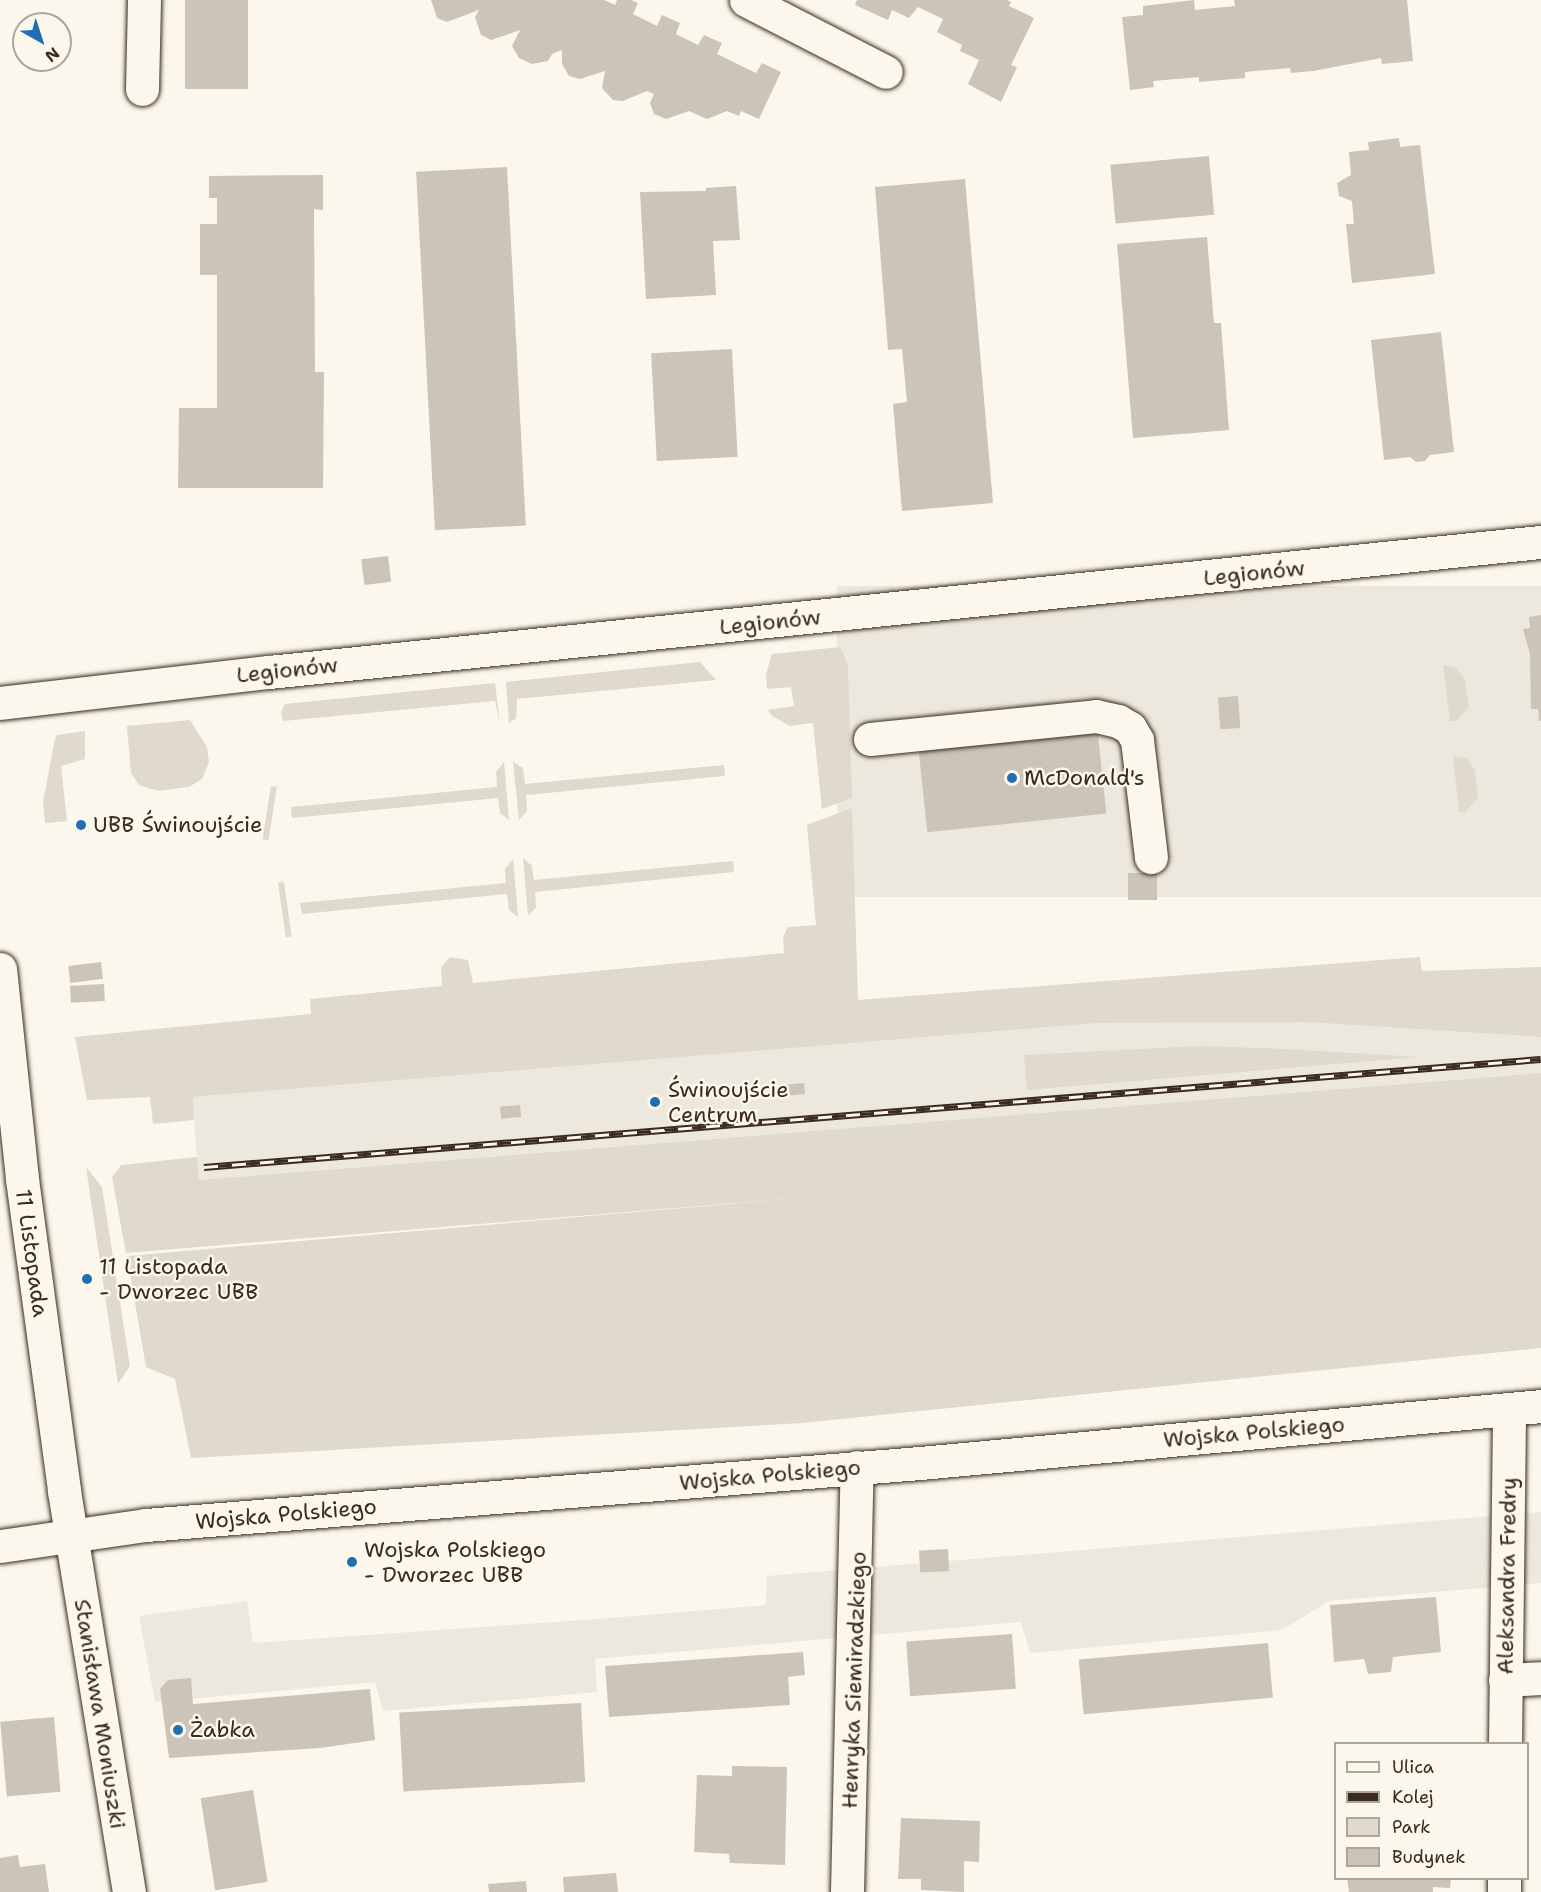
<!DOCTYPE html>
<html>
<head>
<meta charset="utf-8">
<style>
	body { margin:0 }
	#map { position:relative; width:1541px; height:1892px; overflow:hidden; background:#fbf7ec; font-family:"Shantell Sans",sans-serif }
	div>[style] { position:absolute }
	.built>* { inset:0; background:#ede8dd; transform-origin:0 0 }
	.green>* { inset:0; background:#dfd9ce; transform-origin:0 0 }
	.building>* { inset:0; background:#ccc4b9; transform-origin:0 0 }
	.roads { filter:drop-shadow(0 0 2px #3b2a1e) drop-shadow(0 0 2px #3b2a1e) }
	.minor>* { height:33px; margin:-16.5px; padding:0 16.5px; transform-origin:16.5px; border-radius:16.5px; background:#fbf7ec }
	.rail>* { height:7px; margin-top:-3.5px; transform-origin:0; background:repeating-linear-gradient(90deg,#fbf7ec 0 14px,#3b2a1e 0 28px); box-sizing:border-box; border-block:2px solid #3b2a1e }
	.dots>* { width:16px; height:16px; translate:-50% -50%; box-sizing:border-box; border:3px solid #fbf7ec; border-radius:50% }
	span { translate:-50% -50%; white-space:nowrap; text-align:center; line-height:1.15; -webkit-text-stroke:5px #fbf7ec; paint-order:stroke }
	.street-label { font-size:22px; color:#3b2a1e }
	.poi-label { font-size:22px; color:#3b2a1e }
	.left { translate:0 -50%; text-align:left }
	.legend { position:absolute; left:1334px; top:1742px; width:195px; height:138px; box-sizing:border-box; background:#fbf7ec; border:2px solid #aea59a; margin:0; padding:8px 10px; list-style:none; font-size:18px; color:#3b2a1e }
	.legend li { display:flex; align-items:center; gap:12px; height:30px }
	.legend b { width:30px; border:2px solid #aea59a }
	.north { position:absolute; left:12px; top:12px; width:60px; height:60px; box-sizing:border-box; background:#fbf7ec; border:2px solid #aea59a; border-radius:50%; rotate:141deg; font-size:16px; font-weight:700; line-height:24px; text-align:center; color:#3b2a1e }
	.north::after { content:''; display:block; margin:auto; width:21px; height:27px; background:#1f6fb2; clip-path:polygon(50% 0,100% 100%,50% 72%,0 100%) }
</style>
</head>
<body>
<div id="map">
	<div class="built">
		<div style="left:1541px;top:586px;width:311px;height:704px;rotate:90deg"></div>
		<div style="clip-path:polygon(1212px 1021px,1305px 1022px,1541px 1037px,1541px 1073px,199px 1180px,192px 1097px,1098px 1023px)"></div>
		<div style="clip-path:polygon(1541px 1512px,1541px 1583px,1329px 1601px,1282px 1630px,1030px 1653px,1021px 1622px,595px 1659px,597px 1692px,383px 1711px,375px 1682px,155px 1702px,139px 1616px,247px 1601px,253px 1643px,597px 1619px,766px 1605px,767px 1576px)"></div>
	</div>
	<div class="green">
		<div style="clip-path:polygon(841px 647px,848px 667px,852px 798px,822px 809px,813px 723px,790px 726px,772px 716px,768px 710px,794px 706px,791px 687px,767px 689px,766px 674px,772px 654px)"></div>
		<div style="clip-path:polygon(700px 662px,716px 680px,517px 699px,516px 718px,509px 723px,506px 682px)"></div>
		<div style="clip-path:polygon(1443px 665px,1456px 668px,1465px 679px,1469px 707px,1456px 721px,1450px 721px)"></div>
		<div style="clip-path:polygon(495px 683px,500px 724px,495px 701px,283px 721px,281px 712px,285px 704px)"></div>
		<div style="clip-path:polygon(190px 720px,207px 747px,209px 762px,202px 779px,189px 787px,158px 791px,139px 785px,131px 773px,127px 726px)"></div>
		<div style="clip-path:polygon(85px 731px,85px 759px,61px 766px,67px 821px,45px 823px,43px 802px,55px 739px,57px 735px)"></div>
		<div style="clip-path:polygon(1453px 756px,1466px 758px,1475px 770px,1478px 798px,1465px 812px,1459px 812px)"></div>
		<div style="clip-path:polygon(504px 762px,509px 820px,500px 813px,498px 798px,292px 818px,291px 807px,497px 787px,496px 772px)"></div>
		<div style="clip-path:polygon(513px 762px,523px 768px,525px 784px,724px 765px,725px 776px,526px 795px,527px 811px,519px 820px)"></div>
		<div style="left:271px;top:786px;width:6px;height:54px;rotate:9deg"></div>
		<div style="clip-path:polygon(852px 808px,858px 1000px,1420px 957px,1422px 971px,1541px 967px,1541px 1037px,1305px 1022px,1098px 1023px,193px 1097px,194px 1120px,153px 1124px,150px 1097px,87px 1100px,75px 1037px,311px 1014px,310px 999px,442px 986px,441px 968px,450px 957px,468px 960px,473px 983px,784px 953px,783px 937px,788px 927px,816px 925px,807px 825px)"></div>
		<div style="clip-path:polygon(523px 858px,532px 866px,534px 880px,733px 861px,734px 872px,535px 892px,536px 907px,528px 916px)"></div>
		<div style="clip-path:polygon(513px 859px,518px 917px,509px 910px,507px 894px,302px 914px,300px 903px,506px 883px,505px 869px)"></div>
		<div style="left:284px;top:882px;width:55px;height:6px;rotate:82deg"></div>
		<div style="clip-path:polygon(1200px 1046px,1284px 1049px,1419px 1057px,1027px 1090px,1024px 1055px)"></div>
		<div style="clip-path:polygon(1541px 1073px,1541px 1348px,802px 1423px,191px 1458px,175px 1379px,146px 1367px,127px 1256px,821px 1196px,126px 1253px,112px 1177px,121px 1165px,197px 1157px,199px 1180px)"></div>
		<div style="clip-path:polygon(86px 1167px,102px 1187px,130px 1366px,118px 1384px)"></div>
	</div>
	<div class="building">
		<div style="left:185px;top:0;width:63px;height:89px"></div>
		<div style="clip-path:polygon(431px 0,604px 0,615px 5px,617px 0,631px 0,638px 3px,633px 14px,657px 26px,662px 15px,680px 23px,676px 34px,698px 45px,704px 35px,722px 43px,717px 54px,756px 73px,762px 63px,781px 72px,759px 119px,741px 111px,739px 116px,727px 111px,707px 119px,689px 111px,666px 119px,654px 114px,650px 103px,654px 94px,647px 91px,623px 101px,613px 100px,602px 88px,605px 71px,580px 79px,569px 76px,562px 64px,562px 50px,552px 54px,548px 61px,532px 64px,519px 58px,512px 46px,520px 30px,491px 40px,481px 35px,475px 17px,479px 10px,447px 22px,437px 18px)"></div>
		<div style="clip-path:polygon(857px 0,1007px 0,1011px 2px,1009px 6px,1034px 18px,1011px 65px,1017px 67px,1001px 102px,968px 84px,979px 60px,960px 51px,962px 45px,937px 32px,943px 19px,918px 7px,909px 18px,892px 10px,888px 20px,855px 5px)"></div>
		<div style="clip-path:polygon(1194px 0,1195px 10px,1235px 6px,1234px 0,1407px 0,1413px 61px,1382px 64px,1381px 58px,1313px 71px,1291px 73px,1290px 68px,1245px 72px,1245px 78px,1199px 82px,1199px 77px,1153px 81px,1154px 87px,1130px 90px,1122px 17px,1143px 15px,1143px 6px)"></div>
		<div style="clip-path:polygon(1399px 138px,1400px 147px,1420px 145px,1435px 274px,1352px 283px,1346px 224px,1354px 224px,1352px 201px,1339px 196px,1337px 183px,1351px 175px,1349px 152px,1369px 150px,1368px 142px)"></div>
		<div style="left:1209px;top:156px;width:59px;height:99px;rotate:85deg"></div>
		<div style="left:507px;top:167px;width:359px;height:91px;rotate:87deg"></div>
		<div style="clip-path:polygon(323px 175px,323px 210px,314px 209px,315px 372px,324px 372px,323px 488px,178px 488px,179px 408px,217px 408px,217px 275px,200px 275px,200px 224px,217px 224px,217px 198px,209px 198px,209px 176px)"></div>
		<div style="clip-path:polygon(965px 179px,993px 503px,902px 511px,893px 404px,907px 402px,902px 349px,888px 350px,875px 187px)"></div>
		<div style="clip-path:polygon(736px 186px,740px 240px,713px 241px,716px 295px,646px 299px,640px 192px,706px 191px,706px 188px)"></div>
		<div style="clip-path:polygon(1207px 237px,1214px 323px,1221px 323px,1229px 430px,1133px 438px,1117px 244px)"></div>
		<div style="clip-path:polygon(1441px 332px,1454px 452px,1430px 455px,1425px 461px,1416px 462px,1410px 457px,1384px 460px,1371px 340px)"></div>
		<div style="left:732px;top:349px;width:108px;height:81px;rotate:87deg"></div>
		<div style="left:388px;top:556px;width:26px;height:27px;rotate:83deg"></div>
		<div style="clip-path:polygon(1541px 615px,1541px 721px,1539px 721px,1538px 709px,1531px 709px,1530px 654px,1523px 629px,1530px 628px,1529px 617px)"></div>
		<div style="left:1238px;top:696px;width:32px;height:20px;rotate:86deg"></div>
		<div style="left:1097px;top:725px;width:89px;height:180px;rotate:84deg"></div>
		<div style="left:1157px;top:873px;width:27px;height:29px;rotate:90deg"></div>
		<div style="left:101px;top:962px;width:17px;height:33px;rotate:83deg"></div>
		<div style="left:104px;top:984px;width:17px;height:34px;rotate:87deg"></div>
		<div style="left:804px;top:1083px;width:11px;height:20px;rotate:85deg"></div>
		<div style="left:520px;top:1105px;width:12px;height:20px;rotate:85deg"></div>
		<div style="left:948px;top:1549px;width:22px;height:29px;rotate:87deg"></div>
		<div style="clip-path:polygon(1436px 1597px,1441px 1652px,1393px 1657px,1391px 1672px,1368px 1674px,1364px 1659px,1334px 1662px,1330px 1605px)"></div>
		<div style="left:1012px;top:1634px;width:55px;height:106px;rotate:86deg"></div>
		<div style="left:1268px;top:1643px;width:55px;height:190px;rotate:85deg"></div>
		<div style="clip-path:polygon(803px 1652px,805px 1675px,788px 1677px,790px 1705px,609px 1717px,605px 1666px)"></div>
		<div style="clip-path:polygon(191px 1678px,193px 1704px,370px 1689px,375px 1740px,320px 1748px,169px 1758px,160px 1689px,168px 1680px)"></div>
		<div style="left:581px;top:1703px;width:79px;height:182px;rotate:87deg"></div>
		<div style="left:54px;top:1717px;width:75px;height:54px;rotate:85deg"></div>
		<div style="clip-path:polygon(732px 1766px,787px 1767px,785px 1865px,730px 1863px,729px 1854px,694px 1852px,697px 1775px,732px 1776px)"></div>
		<div style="left:253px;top:1790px;width:93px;height:53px;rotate:81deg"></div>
		<div style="clip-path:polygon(901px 1818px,980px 1821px,979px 1862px,964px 1861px,964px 1892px,921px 1890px,921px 1879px,898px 1879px)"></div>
		<div style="clip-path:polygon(18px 1855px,20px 1867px,45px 1864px,49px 1892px,0 1892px,0 1858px)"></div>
		<div style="clip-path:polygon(616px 1873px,618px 1892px,564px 1892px,563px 1877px)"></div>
		<div style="clip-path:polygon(1347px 1878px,1451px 1878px,1450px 1888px,1433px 1887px,1433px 1892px,1349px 1892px)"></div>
		<div style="clip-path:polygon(526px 1881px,527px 1892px,489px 1892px,488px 1884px)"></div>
	</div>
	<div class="roads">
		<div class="minor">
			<div style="left:746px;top:0;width:157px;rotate:27.2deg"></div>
			<div style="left:142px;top:89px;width:89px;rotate:-88.7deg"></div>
			<div style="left:0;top:703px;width:271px;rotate:-6.6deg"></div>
			<div style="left:269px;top:672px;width:1279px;rotate:-5.84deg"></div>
			<div style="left:870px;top:739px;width:227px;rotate:-5.8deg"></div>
			<div style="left:1096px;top:716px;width:23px;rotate:13deg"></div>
			<div style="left:1118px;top:721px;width:14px;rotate:30deg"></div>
			<div style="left:1130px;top:728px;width:14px;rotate:60deg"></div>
			<div style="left:1137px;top:740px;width:118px;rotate:83.2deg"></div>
			<div style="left:0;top:969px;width:211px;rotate:84deg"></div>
			<div style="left:22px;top:1179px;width:315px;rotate:82.3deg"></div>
			<div style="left:64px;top:1491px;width:406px;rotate:80.8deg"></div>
			<div style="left:0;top:1546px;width:148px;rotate:-8.2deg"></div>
			<div style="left:146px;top:1525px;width:776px;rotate:-4.58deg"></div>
			<div style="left:920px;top:1463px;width:624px;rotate:-5.24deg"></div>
			<div style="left:1505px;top:1680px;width:36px;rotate:-3deg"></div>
			<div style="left:1505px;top:1744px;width:335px;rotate:-89.3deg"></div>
			<div style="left:847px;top:1892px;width:425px;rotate:-88.7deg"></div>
			<div style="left:1504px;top:1892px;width:14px;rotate:-90deg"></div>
		</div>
	</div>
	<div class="rail">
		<div style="left:204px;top:1167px;width:1341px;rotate:-4.62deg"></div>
	</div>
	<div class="dots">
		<div style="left:1012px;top:778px;background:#1f6fb2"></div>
		<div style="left:81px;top:825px;background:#1f6fb2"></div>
		<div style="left:655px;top:1102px;background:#1f6fb2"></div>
		<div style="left:87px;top:1279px;background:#1f6fb2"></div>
		<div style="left:352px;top:1562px;background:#1f6fb2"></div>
		<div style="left:178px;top:1730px;background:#1f6fb2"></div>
	</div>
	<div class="street-label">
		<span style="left:1254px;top:573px;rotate:-6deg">Legionów</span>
		<span style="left:770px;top:622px;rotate:-6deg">Legionów</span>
		<span style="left:287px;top:670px;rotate:-6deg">Legionów</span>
		<span style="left:32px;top:1253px;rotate:82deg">11 Listopada</span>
		<span style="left:1254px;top:1432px;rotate:-5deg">Wojska Polskiego</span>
		<span style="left:770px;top:1475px;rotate:-5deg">Wojska Polskiego</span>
		<span style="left:286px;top:1514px;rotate:-5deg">Wojska Polskiego</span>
		<span style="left:1507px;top:1576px;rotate:-89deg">Aleksandra Fredry</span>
		<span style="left:854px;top:1680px;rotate:-88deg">Henryka Siemiradzkiego</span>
		<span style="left:100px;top:1714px;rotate:81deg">Stanisława Moniuszki</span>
	</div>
	<div class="poi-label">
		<span class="left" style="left:1024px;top:778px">McDonald's</span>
		<span class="left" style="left:93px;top:825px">UBB Świnoujście</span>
		<span class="left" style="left:668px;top:1102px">Świnoujście<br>Centrum</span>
		<span class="left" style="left:99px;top:1279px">11 Listopada<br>- Dworzec UBB</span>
		<span class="left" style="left:364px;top:1562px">Wojska Polskiego<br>- Dworzec UBB</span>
		<span class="left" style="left:190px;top:1730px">Żabka</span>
	</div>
	<ul class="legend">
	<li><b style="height:8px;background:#fbf7ec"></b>Ulica</li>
	<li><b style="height:8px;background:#3b2a1e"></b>Kolej</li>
	<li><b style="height:16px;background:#dfd9ce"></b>Park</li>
	<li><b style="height:16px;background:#ccc4b9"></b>Budynek</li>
	</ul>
	<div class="north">N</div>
</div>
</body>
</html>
